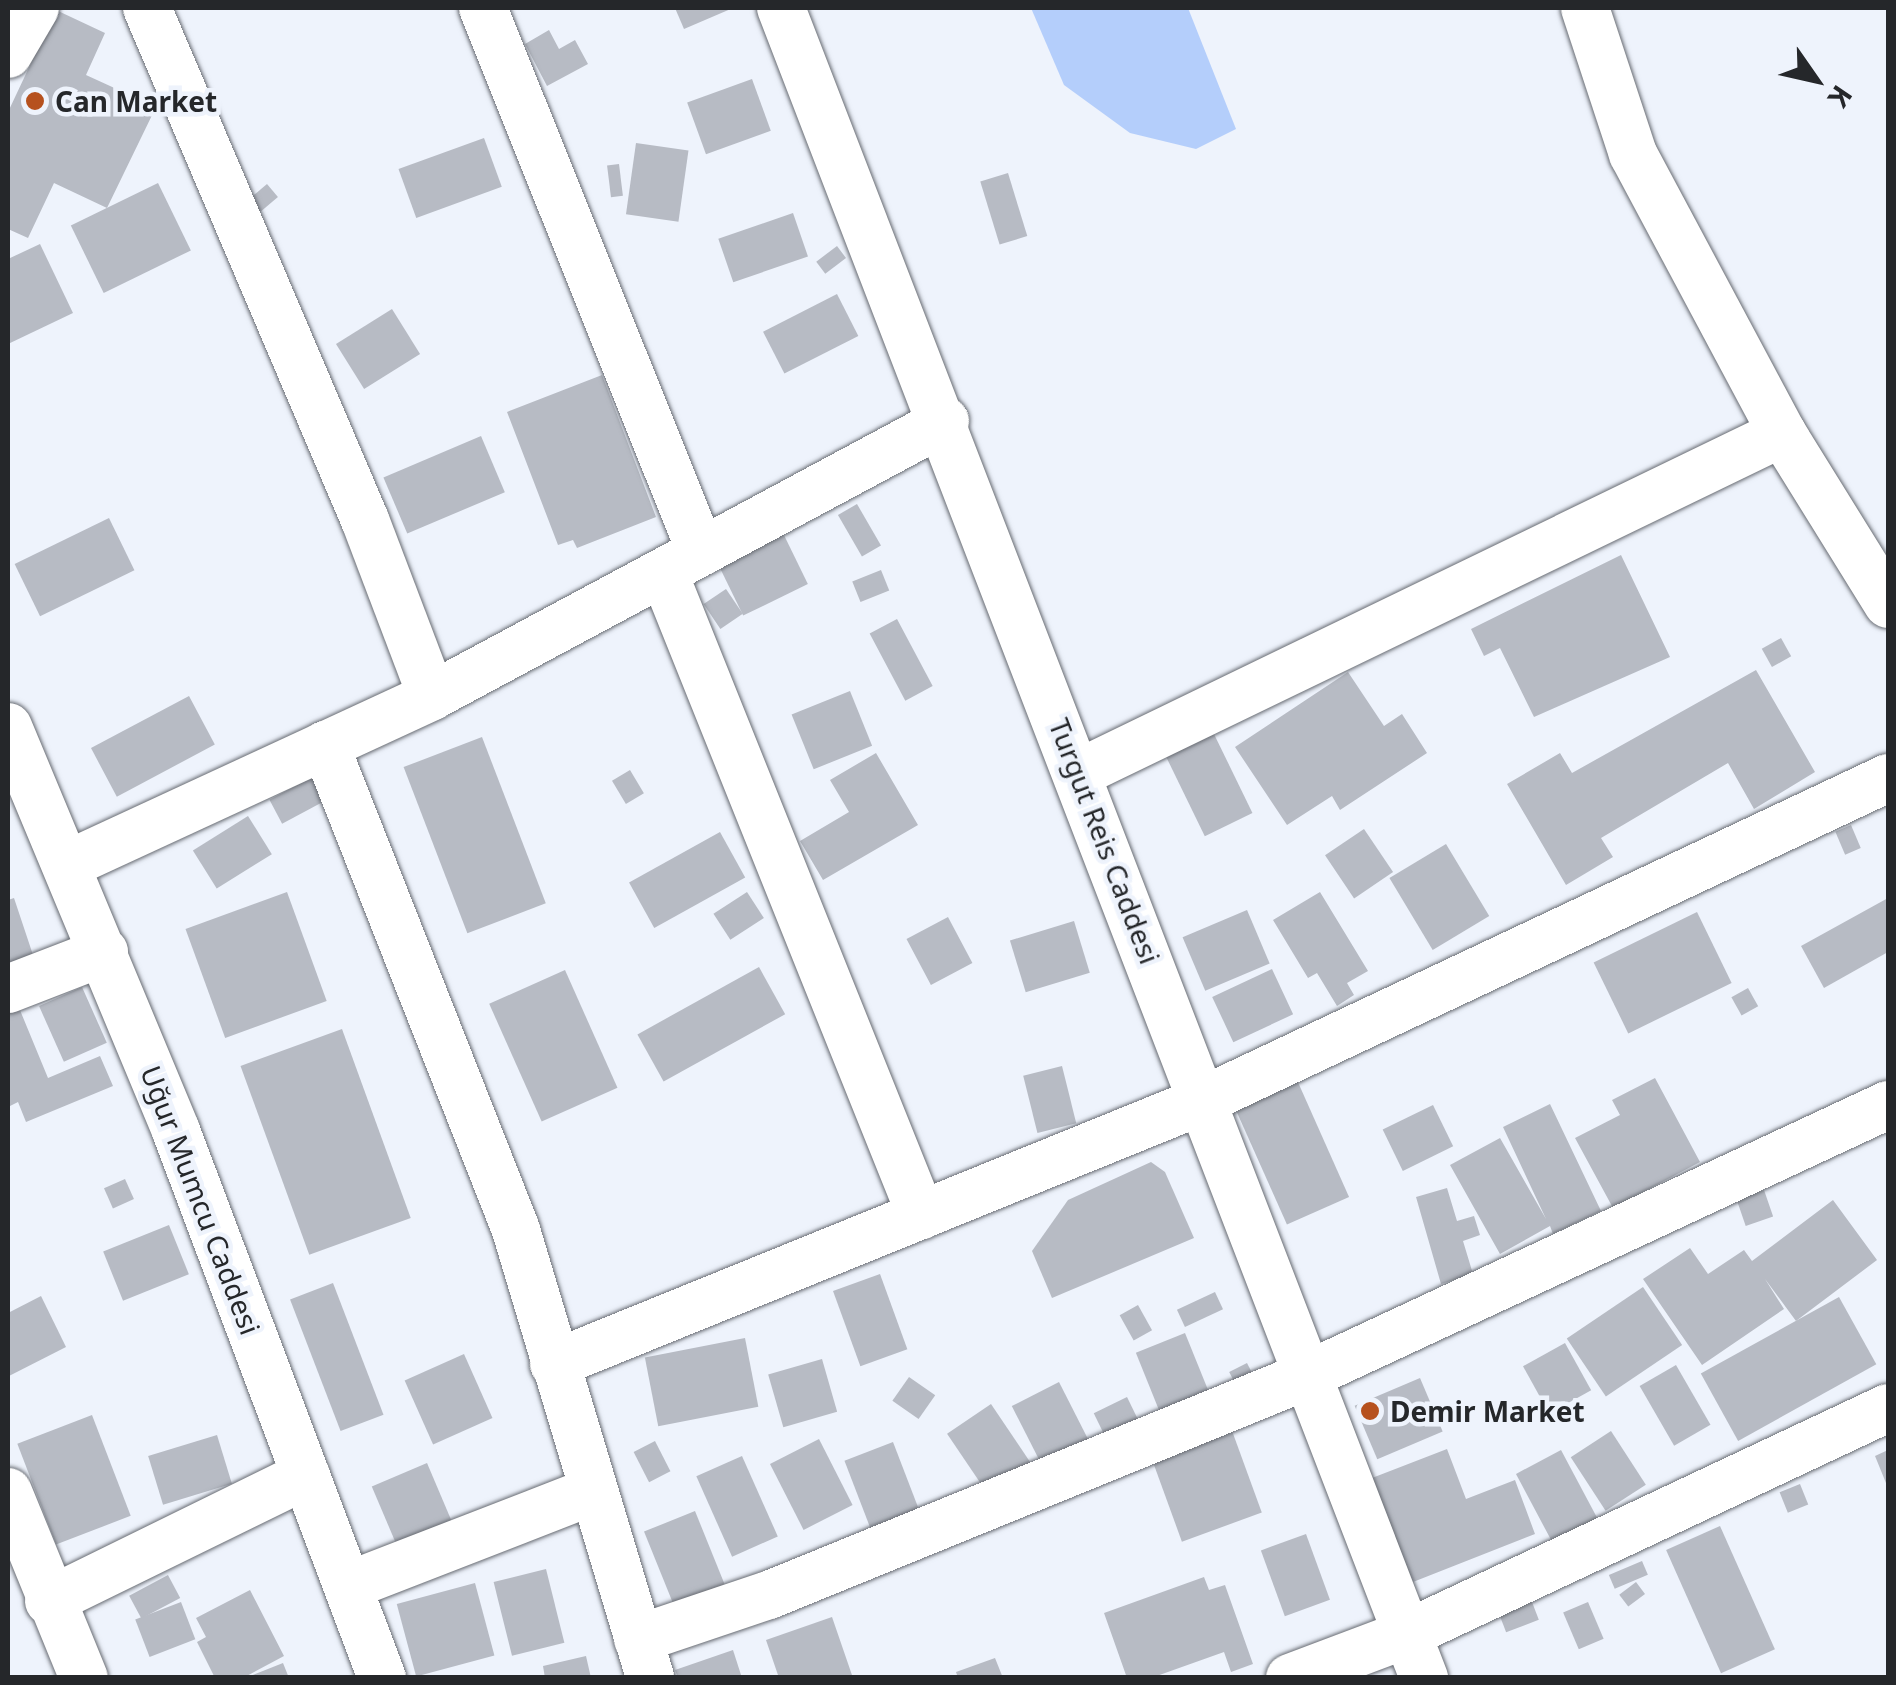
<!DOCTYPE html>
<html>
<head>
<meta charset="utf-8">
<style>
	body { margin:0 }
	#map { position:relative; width:1896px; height:1685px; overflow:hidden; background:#eef3fc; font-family:"Noto Sans",sans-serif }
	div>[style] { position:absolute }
	.green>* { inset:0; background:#b4cefb }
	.building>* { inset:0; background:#b7bbc4; transform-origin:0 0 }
	.roads { filter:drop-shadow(0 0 2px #676b72) drop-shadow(0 0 2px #676b72) }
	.minor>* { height:48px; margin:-24px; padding:0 24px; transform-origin:24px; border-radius:24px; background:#fff }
	.dots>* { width:28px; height:28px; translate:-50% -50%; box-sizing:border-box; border:5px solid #eef3fc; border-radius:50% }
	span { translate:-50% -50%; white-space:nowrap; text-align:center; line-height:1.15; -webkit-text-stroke:9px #eef3fc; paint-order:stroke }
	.poi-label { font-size:28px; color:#25272a; font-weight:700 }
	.left { translate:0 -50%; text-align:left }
	.street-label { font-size:28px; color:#25272a }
	.frame { position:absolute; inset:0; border:10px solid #25272a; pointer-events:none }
	.north { position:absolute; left:1766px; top:30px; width:100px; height:100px; -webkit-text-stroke:8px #eef3fc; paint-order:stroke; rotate:124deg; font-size:28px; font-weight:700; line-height:40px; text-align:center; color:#25272a }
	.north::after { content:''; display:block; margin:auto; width:35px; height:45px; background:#25272a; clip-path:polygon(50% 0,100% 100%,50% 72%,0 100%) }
</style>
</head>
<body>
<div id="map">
	<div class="green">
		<div style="clip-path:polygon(1031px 8px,1188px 8px,1236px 129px,1196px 149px,1130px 133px,1064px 85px)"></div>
	</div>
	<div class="building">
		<div style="clip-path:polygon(675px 8px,733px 8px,684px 29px)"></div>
		<div style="clip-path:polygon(56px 10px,105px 33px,86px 75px,156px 107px,107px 208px,54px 183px,28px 238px,8px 229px,8px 112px)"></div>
		<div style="clip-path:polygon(549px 30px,559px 49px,575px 40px,588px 64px,547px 86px,525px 44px)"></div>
		<div style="left:752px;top:79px;width:55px;height:69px;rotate:70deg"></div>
		<div style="left:484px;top:138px;width:52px;height:91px;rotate:70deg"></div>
		<div style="left:636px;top:143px;width:53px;height:72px;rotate:8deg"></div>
		<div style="left:619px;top:164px;width:32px;height:12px;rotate:83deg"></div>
		<div style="left:1008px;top:173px;width:66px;height:29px;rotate:73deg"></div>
		<div style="left:158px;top:183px;width:75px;height:97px;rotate:64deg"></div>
		<div style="left:267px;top:184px;width:17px;height:27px;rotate:50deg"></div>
		<div style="left:793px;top:213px;width:46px;height:79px;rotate:71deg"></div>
		<div style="clip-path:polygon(40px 244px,73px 313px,8px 344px,8px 259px)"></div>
		<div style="left:837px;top:246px;width:15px;height:26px;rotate:53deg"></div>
		<div style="left:837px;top:294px;width:47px;height:83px;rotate:63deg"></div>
		<div style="left:392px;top:309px;width:53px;height:66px;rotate:58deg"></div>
		<div style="clip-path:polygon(602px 375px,656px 517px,577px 548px,573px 540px,558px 545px,507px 412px)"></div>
		<div style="left:481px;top:436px;width:61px;height:106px;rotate:67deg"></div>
		<div style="left:857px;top:504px;width:48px;height:22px;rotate:60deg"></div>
		<div style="left:109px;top:518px;width:58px;height:105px;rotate:64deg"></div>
		<div style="left:782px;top:531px;width:59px;height:72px;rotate:64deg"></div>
		<div style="clip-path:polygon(1621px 555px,1670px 657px,1534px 717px,1500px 648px,1484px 656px,1471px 629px)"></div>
		<div style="left:881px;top:570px;width:22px;height:31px;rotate:68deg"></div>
		<div style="left:726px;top:589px;width:30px;height:27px;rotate:56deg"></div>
		<div style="left:897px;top:619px;width:76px;height:31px;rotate:62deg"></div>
		<div style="left:1781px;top:638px;width:21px;height:22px;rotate:61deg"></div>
		<div style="clip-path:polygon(1756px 670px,1815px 772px,1754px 809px,1728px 763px,1601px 838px,1613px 857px,1566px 885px,1507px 784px,1560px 753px,1572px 773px)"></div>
		<div style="clip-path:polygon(1348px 672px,1384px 726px,1402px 714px,1427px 753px,1340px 810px,1332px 796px,1287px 825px,1235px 747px)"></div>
		<div style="left:850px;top:691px;width:59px;height:63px;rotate:68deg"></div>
		<div style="left:189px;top:696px;width:55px;height:111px;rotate:62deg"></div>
		<div style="left:1213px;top:732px;width:90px;height:53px;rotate:64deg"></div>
		<div style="left:482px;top:737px;width:178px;height:84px;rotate:69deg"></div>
		<div style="clip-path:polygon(876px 753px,918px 825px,823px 880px,800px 841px,849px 812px,830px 780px)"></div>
		<div style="left:630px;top:770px;width:27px;height:21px;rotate:59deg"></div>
		<div style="left:318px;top:774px;width:27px;height:55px;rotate:62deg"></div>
		<div style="left:248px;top:816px;width:45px;height:65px;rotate:58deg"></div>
		<div style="left:1851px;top:825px;width:25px;height:17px;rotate:67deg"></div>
		<div style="left:1364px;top:829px;width:52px;height:47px;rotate:56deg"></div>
		<div style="left:720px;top:832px;width:52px;height:104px;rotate:61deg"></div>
		<div style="left:1446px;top:844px;width:84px;height:66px;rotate:59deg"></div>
		<div style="left:287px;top:892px;width:116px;height:108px;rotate:70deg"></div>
		<div style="left:747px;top:892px;width:31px;height:40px;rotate:57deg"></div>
		<div style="clip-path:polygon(1320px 892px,1368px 971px,1347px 983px,1354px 995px,1337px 1006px,1317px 973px,1308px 978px,1273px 920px)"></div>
		<div style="clip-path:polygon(14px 898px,33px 955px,8px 963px,8px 900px)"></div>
		<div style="clip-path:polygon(1888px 898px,1888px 952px,1824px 988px,1801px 946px)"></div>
		<div style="left:1247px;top:910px;width:58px;height:70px;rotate:67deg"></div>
		<div style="left:1697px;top:912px;width:79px;height:115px;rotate:64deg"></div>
		<div style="left:948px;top:917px;width:52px;height:47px;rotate:62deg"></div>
		<div style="left:1074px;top:921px;width:54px;height:67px;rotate:73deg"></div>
		<div style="left:759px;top:967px;width:54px;height:139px;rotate:61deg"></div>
		<div style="left:1272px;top:969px;width:50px;height:66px;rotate:65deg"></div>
		<div style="left:565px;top:970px;width:129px;height:83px;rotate:66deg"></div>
		<div style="left:82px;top:987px;width:61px;height:47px;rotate:66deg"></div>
		<div style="left:1748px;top:988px;width:21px;height:19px;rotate:61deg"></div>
		<div style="clip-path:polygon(15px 998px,48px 1078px,100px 1056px,113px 1086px,26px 1122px,18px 1102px,8px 1107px,8px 1001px)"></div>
		<div style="left:342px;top:1029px;width:201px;height:108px;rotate:70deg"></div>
		<div style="left:1062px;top:1066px;width:59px;height:40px;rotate:76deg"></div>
		<div style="clip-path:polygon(1655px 1078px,1700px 1162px,1613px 1208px,1575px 1138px,1620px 1115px,1612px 1100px)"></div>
		<div style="left:1297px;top:1080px;width:128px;height:68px;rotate:66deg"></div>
		<div style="clip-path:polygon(1550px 1104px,1601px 1211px,1553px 1234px,1550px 1226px,1500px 1254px,1450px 1165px,1500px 1138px,1546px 1219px,1503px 1127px)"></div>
		<div style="left:1433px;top:1105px;width:46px;height:56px;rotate:64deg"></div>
		<div style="clip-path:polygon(1151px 1162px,1165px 1172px,1194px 1238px,1052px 1298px,1032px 1251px,1068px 1200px)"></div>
		<div style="left:125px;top:1179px;width:22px;height:23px;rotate:66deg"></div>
		<div style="clip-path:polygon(1447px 1188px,1457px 1221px,1474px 1216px,1480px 1235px,1463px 1241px,1473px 1274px,1441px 1284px,1416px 1197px)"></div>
		<div style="left:1764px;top:1190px;width:28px;height:29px;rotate:71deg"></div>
		<div style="clip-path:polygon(1833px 1200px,1877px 1260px,1796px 1321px,1765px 1279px,1784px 1309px,1702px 1365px,1643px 1279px,1690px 1248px,1708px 1274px,1744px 1250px,1752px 1261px)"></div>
		<div style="left:169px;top:1225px;width:53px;height:71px;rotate:68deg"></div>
		<div style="left:880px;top:1274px;width:80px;height:50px;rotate:70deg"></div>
		<div style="left:333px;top:1283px;width:141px;height:46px;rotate:69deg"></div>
		<div style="left:1643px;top:1287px;width:70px;height:92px;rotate:56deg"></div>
		<div style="left:1215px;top:1292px;width:19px;height:42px;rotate:65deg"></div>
		<div style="clip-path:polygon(41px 1296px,66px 1347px,9px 1376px,8px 1313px)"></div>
		<div style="left:1839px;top:1297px;width:77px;height:158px;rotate:61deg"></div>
		<div style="left:1138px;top:1305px;width:29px;height:21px;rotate:61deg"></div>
		<div style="left:1185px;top:1333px;width:74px;height:53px;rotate:68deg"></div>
		<div style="left:745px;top:1338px;width:70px;height:102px;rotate:79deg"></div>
		<div style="left:1565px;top:1343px;width:54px;height:48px;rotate:61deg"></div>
		<div style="left:464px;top:1354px;width:70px;height:65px;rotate:66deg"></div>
		<div style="left:822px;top:1359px;width:55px;height:56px;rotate:74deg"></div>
		<div style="left:1247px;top:1363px;width:16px;height:20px;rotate:63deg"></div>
		<div style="left:1676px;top:1365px;width:69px;height:42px;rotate:60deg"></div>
		<div style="left:909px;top:1377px;width:32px;height:29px;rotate:35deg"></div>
		<div style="left:1420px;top:1378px;width:58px;height:71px;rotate:67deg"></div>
		<div style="left:1059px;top:1382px;width:72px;height:53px;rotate:63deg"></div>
		<div style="left:1127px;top:1397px;width:34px;height:37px;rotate:64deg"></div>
		<div style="left:991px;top:1404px;width:75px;height:53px;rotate:56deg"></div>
		<div style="left:92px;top:1415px;width:108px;height:80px;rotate:69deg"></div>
		<div style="left:1231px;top:1428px;width:90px;height:85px;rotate:70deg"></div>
		<div style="left:1611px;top:1431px;width:64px;height:48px;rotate:57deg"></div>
		<div style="left:217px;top:1435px;width:51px;height:72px;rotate:73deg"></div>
		<div style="left:819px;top:1439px;width:74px;height:55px;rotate:63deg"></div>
		<div style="left:655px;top:1441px;width:34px;height:24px;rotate:63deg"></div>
		<div style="left:893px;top:1442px;width:75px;height:52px;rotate:69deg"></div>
		<div style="clip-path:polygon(1447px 1449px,1466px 1499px,1515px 1480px,1535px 1534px,1413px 1582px,1372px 1478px)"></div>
		<div style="left:1561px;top:1450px;width:78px;height:51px;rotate:62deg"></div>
		<div style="clip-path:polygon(1888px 1450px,1888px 1488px,1875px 1456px)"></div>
		<div style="left:742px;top:1456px;width:88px;height:50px;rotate:66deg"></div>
		<div style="left:427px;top:1463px;width:63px;height:60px;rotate:67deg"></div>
		<div style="left:1800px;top:1484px;width:22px;height:22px;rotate:68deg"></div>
		<div style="left:695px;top:1511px;width:79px;height:55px;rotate:68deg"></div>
		<div style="left:1720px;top:1526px;width:135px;height:59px;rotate:66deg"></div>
		<div style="left:1306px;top:1534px;width:70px;height:48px;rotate:70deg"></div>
		<div style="left:1642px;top:1561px;width:15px;height:36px;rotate:67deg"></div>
		<div style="left:546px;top:1569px;width:76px;height:54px;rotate:76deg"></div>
		<div style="left:168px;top:1575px;width:26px;height:44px;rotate:62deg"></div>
		<div style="clip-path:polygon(1204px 1577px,1209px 1590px,1225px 1585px,1253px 1664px,1231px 1672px,1224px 1652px,1151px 1678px,1127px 1678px,1104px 1613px)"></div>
		<div style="left:1636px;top:1582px;width:15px;height:21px;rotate:53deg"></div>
		<div style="left:475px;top:1583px;width:75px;height:81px;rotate:75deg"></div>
		<div style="clip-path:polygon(250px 1590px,284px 1656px,243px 1678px,215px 1678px,197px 1642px,206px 1637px,196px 1618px)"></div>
		<div style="left:181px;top:1602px;width:40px;height:49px;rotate:69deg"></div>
		<div style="left:1532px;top:1602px;width:19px;height:35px;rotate:69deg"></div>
		<div style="left:1588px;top:1602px;width:40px;height:27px;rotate:67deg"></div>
		<div style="clip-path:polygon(832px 1617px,853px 1678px,779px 1678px,766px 1640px)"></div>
		<div style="clip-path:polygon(733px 1650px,742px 1678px,678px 1678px,675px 1670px)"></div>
		<div style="clip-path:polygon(586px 1656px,591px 1678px,545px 1678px,543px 1666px)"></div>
		<div style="clip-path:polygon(995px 1658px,1003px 1678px,958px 1678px,956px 1672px)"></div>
		<div style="clip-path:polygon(283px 1663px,289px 1678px,248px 1678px,248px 1677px)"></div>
	</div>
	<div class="roads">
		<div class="minor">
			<div style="left:147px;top:8px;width:556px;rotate:66.94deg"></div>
			<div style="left:365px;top:520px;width:188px;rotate:69.2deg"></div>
			<div style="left:483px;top:8px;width:586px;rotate:68.16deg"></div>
			<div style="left:781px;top:8px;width:1790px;rotate:68.94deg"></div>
			<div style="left:1585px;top:8px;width:154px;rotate:71.8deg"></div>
			<div style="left:1633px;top:154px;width:316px;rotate:61.9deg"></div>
			<div style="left:1782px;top:433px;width:201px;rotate:58.2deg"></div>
			<div style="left:8px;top:54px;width:53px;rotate:-59.6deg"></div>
			<div style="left:664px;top:574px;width:691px;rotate:68.15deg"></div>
			<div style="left:8px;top:727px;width:438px;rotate:67.4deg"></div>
			<div style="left:176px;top:1131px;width:585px;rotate:69.36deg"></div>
			<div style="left:325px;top:745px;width:521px;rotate:68.5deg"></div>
			<div style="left:516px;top:1230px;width:468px;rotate:73.3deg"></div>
			<div style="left:1079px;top:773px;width:781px;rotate:-25.81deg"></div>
			<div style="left:69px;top:864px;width:400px;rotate:-24.8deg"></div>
			<div style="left:432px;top:696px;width:582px;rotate:-28.19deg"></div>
			<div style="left:8px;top:989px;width:103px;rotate:-21.1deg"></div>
			<div style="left:554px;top:1364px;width:702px;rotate:-22.1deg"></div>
			<div style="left:1204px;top:1100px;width:756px;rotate:-25.21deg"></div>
			<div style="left:8px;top:1492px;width:201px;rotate:67.8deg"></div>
			<div style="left:348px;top:1586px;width:260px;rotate:-21.2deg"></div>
			<div style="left:49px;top:1601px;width:286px;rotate:-26.1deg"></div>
			<div style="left:638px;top:1639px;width:138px;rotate:-18.6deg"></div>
			<div style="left:769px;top:1595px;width:580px;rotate:-22.19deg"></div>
			<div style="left:1306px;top:1376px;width:642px;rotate:-24.97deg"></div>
			<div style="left:1290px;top:1678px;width:125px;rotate:-20.6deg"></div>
			<div style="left:1407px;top:1634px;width:531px;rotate:-25.17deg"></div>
		</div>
	</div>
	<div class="dots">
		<div style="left:35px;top:101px;background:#b6511e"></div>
		<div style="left:1370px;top:1411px;background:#b6511e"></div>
	</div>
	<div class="poi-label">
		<span class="left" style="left:55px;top:101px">Can Market</span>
		<span class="left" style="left:1390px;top:1411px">Demir Market</span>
	</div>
	<div class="street-label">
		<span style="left:1105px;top:841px;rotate:69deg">Turgut Reis Caddesi</span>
		<span style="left:201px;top:1200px;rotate:69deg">Uğur Mumcu Caddesi</span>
	</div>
	<div class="frame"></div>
	<div class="north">K</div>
</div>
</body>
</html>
